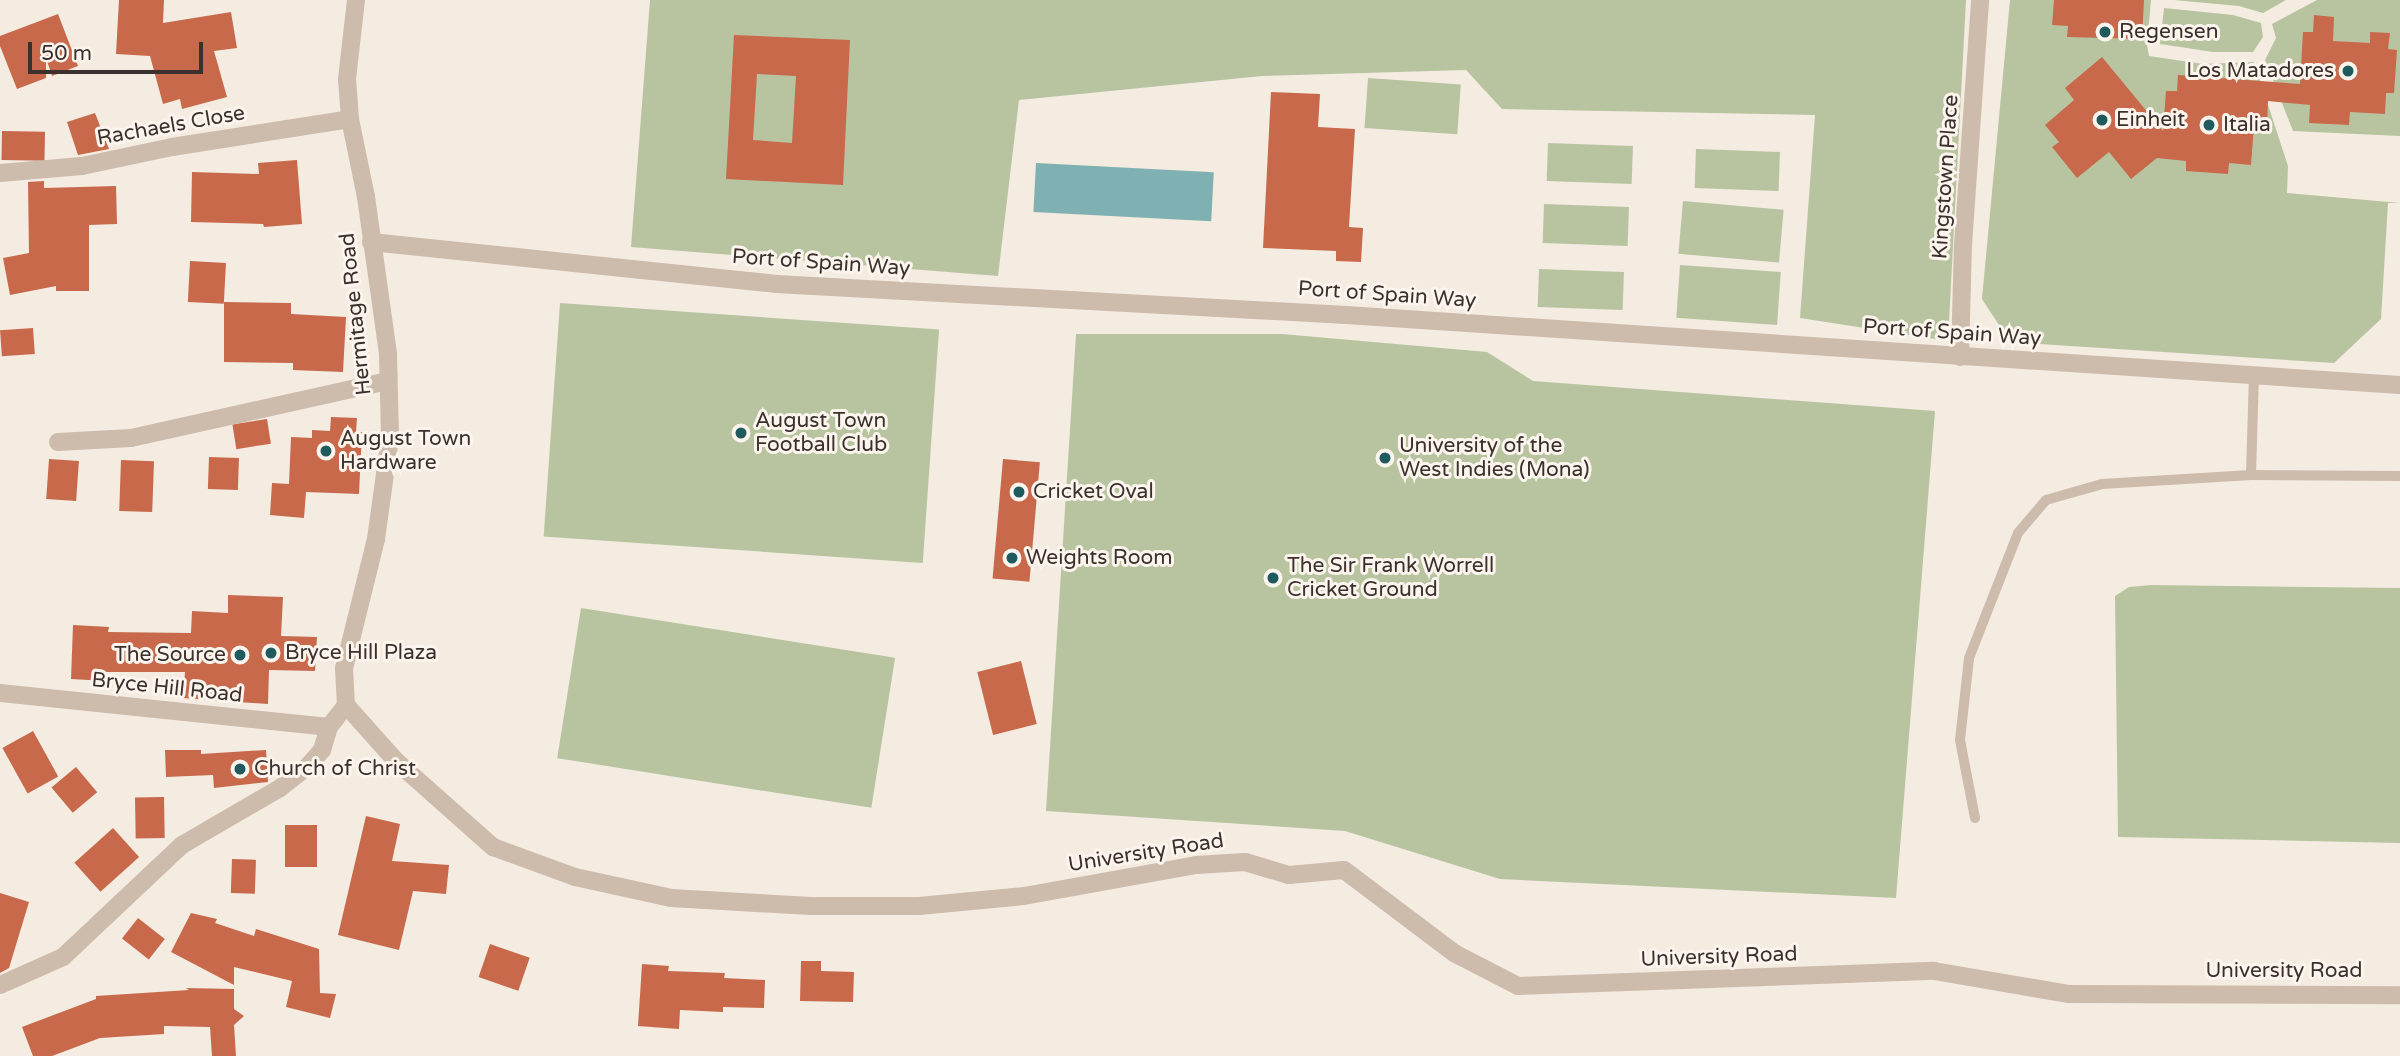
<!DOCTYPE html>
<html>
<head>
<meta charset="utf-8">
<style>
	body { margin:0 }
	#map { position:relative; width:2400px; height:1056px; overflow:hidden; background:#f4ebe1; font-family:"Varela Round",sans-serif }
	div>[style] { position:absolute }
	.green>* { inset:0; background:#b8c4a0; transform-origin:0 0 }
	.water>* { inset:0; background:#7fb0b2; transform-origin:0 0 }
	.building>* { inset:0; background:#c8694b; transform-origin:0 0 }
	.service>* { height:10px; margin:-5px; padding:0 5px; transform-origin:5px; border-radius:5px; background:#cdbbac }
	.minor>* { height:18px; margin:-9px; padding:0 9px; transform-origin:9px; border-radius:9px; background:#cdbbac }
	.tertiary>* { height:18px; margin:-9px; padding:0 9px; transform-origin:9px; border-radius:9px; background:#cdbbac }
	.dots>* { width:19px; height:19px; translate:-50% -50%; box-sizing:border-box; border:4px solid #fbf5ee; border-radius:50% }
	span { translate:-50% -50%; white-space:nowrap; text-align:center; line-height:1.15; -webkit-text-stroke:6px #fbf5ee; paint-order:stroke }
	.poi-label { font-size:21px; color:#3b302b }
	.left { translate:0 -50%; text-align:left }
	.right { translate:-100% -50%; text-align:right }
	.street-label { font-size:21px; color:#3b302b }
	.scale { position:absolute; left:28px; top:42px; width:175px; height:32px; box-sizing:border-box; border:4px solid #3b302b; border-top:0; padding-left:9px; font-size:21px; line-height:24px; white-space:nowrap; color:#3b302b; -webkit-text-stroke:5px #fbf5ee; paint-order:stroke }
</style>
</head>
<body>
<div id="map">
	<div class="green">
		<div style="clip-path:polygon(650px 0,1966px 0,1948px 341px,1800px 318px,1815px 115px,1502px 109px,1466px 70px,1262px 76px,1019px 100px,998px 276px,631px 247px)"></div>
		<div style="clip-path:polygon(2010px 0,2151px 0,2147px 45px,2149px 56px,2203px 64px,2254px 62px,2288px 166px,2287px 193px,2400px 203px,2388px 203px,2381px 319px,2334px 363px,2010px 342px,1982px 299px)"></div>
		<div style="clip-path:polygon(2174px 0,2286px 0,2263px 13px,2239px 6px)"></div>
		<div style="clip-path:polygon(2317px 0,2400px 0,2400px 136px,2293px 131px,2265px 60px,2276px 38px,2272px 24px)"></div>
		<div style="clip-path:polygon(2164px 8px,2233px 15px,2261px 23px,2263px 37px,2253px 52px,2213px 52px,2160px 44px)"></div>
		<div style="left:1368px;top:78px;width:93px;height:50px;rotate:4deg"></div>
		<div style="left:1548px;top:143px;width:85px;height:38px;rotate:2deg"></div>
		<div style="left:1696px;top:149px;width:84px;height:39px;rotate:2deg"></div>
		<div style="left:1683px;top:201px;width:101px;height:53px;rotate:5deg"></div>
		<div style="left:1544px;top:204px;width:85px;height:39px;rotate:2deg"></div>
		<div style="left:1680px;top:265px;width:101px;height:53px;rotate:4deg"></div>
		<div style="left:1539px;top:269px;width:85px;height:38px;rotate:2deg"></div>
		<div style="left:560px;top:303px;width:380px;height:234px;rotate:4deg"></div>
		<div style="clip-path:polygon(1076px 334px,1282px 334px,1487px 352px,1533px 381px,1935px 411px,1896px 898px,1500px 879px,1345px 831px,1046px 811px)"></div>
		<div style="clip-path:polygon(2151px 585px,2400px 588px,2400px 843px,2118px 837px,2115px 596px,2129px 587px)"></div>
		<div style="left:581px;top:608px;width:318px;height:152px;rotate:9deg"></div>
	</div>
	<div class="water">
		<div style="left:1036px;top:163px;width:178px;height:49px;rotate:3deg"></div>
	</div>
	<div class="building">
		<div style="clip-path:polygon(119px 0,164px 0,163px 23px,231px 12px,237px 48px,214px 51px,227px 97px,182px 109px,180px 99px,163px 104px,150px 56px,116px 54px)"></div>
		<div style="clip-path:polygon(2054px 0,2144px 0,2142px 39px,2067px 37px,2068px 26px,2052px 25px)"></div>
		<div style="clip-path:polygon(58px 14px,78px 66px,52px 76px,46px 58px,46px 78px,17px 89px,0 46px,0 36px)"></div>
		<div style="clip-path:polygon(2314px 15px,2334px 17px,2333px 41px,2370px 43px,2370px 32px,2390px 33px,2388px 49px,2397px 50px,2394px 93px,2386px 93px,2385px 114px,2350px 112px,2349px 125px,2309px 123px,2310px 105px,2268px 101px,2267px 126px,2254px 125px,2251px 165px,2229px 163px,2228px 174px,2186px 171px,2186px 161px,2157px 158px,2131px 179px,2109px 152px,2077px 178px,2052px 147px,2059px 142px,2045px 125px,2074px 100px,2065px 88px,2102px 57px,2163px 131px,2166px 91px,2177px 91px,2178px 75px,2300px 84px,2303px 32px,2313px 32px)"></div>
		<div style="clip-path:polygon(evenodd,734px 35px,850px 40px,843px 185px,726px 179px,734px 35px,757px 74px,796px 76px,792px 143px,753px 140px,757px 74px)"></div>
		<div style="clip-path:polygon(1271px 92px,1320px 94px,1318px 127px,1355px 129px,1349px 227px,1363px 228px,1361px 262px,1336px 261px,1336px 251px,1263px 248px)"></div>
		<div style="clip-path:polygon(95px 113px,109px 149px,78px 155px,67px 122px)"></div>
		<div style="left:2px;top:131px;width:43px;height:29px;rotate:1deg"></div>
		<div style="clip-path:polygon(297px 160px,302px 224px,264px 227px,263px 224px,191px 222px,192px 172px,259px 174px,258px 163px)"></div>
		<div style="clip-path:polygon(44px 181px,44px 188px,116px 186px,117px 224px,89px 225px,89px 291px,56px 291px,56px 286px,10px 295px,3px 258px,29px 253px,28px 182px)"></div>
		<div style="left:190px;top:261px;width:36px;height:41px;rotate:3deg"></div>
		<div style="clip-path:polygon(224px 302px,291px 303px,291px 314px,346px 317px,343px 372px,293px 370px,293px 363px,224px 362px)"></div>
		<div style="left:33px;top:328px;width:26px;height:33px;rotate:86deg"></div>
		<div style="clip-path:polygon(331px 417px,357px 418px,356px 432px,362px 432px,359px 494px,306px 492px,304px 518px,270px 515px,272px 483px,289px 484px,291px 437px,312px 438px,312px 430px,330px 431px)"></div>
		<div style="left:267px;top:419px;width:25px;height:35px;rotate:81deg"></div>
		<div style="left:209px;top:457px;width:30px;height:32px;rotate:2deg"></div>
		<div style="left:49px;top:459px;width:30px;height:40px;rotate:4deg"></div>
		<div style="left:1003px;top:459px;width:37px;height:120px;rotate:5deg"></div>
		<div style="left:121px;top:460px;width:33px;height:51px;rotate:2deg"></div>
		<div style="clip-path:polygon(228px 595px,283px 597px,281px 636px,317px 637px,315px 671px,269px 670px,268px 704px,183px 698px,185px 672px,106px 672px,106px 681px,71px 679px,73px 625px,109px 627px,108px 632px,191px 633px,192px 611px,228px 613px)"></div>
		<div style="left:1021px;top:661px;width:65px;height:45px;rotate:76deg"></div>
		<div style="left:33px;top:731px;width:52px;height:35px;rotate:61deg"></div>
		<div style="clip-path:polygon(165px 750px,201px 750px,201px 754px,266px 750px,268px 782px,214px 788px,213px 775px,166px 777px)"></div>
		<div style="left:76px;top:767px;width:33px;height:32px;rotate:50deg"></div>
		<div style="left:164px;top:797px;width:41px;height:29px;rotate:89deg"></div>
		<div style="clip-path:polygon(366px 816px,400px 824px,392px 861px,449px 865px,446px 894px,413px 891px,399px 950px,338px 935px)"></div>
		<div style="left:285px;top:825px;width:32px;height:42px"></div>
		<div style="left:113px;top:828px;width:39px;height:52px;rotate:48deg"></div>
		<div style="left:232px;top:859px;width:24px;height:34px;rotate:2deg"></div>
		<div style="clip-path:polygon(0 893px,29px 902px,9px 968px,0 973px)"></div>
		<div style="clip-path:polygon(191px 913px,217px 919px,215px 923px,254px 936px,256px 929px,319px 949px,320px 993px,336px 994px,330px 1018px,286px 1007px,292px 981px,234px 967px,234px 985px,171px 952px)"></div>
		<div style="left:138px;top:918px;width:34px;height:26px;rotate:38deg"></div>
		<div style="left:490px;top:944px;width:42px;height:35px;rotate:19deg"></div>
		<div style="clip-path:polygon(801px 961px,821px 961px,821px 971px,854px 972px,853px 1002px,800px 1001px)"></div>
		<div style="clip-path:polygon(642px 964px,669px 966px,668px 971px,725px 973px,724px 978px,765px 980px,764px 1008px,723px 1007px,723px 1012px,680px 1010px,679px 1029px,638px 1026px)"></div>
		<div style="clip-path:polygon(186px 988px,234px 989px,234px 1009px,244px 1016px,234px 1025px,236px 1056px,212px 1056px,210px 1027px,164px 1026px,164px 1034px,100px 1038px,52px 1056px,33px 1056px,22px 1027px,96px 999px,96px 996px,189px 990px)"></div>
	</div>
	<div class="service">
		<div style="left:2251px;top:475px;width:100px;rotate:-88.3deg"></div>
		<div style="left:1975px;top:818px;width:79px;rotate:-100.9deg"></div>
		<div style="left:1960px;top:740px;width:82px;rotate:-83.7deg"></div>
		<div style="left:1969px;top:658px;width:134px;rotate:-68.6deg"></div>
		<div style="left:2018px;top:533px;width:43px;rotate:-49.7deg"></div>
		<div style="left:2046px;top:500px;width:58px;rotate:-15.9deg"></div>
		<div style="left:2102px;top:484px;width:149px;rotate:-3.5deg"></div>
		<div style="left:2251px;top:475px;width:149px;rotate:0.4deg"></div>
	</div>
	<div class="minor">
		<div style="left:0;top:173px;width:82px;rotate:-4.9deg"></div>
		<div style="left:82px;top:166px;width:92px;rotate:-11.9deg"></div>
		<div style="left:172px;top:147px;width:180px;rotate:-8.9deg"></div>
		<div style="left:371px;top:242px;width:407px;rotate:5.9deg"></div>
		<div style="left:776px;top:284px;width:571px;rotate:3.11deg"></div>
		<div style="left:1346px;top:315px;width:1056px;rotate:3.8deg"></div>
		<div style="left:1960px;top:357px;width:112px;rotate:-88.5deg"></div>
		<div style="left:1963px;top:245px;width:246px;rotate:-86deg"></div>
		<div style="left:58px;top:442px;width:73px;rotate:-3.1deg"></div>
		<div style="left:131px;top:438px;width:263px;rotate:-12.5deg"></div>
		<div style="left:0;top:693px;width:331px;rotate:5.9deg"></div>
		<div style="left:0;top:985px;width:69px;rotate:-24deg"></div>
		<div style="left:63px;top:957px;width:163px;rotate:-43.3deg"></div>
		<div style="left:182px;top:845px;width:113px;rotate:-30.2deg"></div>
		<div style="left:280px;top:788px;width:37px;rotate:-38deg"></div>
		<div style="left:309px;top:765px;width:20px;rotate:-49deg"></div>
		<div style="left:322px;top:750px;width:24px;rotate:-73deg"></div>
		<div style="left:329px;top:727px;width:28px;rotate:-52deg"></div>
	</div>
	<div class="tertiary">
		<div style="left:356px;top:0;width:80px;rotate:96.5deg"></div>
		<div style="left:347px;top:79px;width:40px;rotate:85.7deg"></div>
		<div style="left:350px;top:119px;width:80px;rotate:78.4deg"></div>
		<div style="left:366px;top:197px;width:159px;rotate:82deg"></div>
		<div style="left:388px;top:354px;width:84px;rotate:88.6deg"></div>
		<div style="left:390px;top:438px;width:102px;rotate:97.9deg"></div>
		<div style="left:376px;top:539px;width:133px;rotate:103.9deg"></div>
		<div style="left:344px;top:668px;width:37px;rotate:87deg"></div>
		<div style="left:346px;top:705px;width:75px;rotate:48.2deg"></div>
		<div style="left:396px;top:761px;width:130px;rotate:41.6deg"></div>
		<div style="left:493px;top:847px;width:87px;rotate:20.1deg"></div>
		<div style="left:575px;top:877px;width:98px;rotate:12.3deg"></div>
		<div style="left:671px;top:898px;width:140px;rotate:3.3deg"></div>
		<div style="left:811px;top:906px;width:108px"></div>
		<div style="left:919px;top:906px;width:105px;rotate:-5.4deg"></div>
		<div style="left:1024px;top:896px;width:175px;rotate:-10.2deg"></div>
		<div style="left:1196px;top:865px;width:49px;rotate:-3.5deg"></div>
		<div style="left:1245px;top:862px;width:46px;rotate:16.5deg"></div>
		<div style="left:1289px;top:875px;width:55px;rotate:-5.2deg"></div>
		<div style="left:1344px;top:870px;width:138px;rotate:37deg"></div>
		<div style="left:1454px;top:953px;width:72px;rotate:27.3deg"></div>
		<div style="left:1518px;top:986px;width:416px;rotate:-2.1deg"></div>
		<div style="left:1934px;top:971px;width:136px;rotate:9.7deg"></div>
		<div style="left:2068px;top:994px;width:332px;rotate:0.2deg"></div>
	</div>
	<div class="dots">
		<div style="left:2105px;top:32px;background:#1f5a5e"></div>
		<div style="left:2348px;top:71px;background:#1f5a5e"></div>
		<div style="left:2102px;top:120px;background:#1f5a5e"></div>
		<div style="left:2209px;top:125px;background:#1f5a5e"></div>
		<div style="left:741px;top:433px;background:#1f5a5e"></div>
		<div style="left:326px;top:451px;background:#1f5a5e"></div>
		<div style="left:1385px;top:458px;background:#1f5a5e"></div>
		<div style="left:1019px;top:492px;background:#1f5a5e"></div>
		<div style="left:1012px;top:558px;background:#1f5a5e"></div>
		<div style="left:1273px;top:578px;background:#1f5a5e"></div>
		<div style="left:271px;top:653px;background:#1f5a5e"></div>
		<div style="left:240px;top:655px;background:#1f5a5e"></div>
		<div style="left:240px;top:769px;background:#1f5a5e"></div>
	</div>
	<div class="poi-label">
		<span class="left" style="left:2119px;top:32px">Regensen</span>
		<span class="right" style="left:2334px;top:71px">Los Matadores</span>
		<span class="left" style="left:2116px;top:120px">Einheit</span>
		<span class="left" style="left:2223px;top:125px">Italia</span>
		<span class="left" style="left:755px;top:433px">August Town<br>Football Club</span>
		<span class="left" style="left:340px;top:451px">August Town<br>Hardware</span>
		<span class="left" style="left:1399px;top:458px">University of the<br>West Indies (Mona)</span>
		<span class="left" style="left:1033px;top:492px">Cricket Oval</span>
		<span class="left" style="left:1026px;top:558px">Weights Room</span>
		<span class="left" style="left:1287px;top:578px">The Sir Frank Worrell<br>Cricket Ground</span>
		<span class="left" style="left:285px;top:653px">Bryce Hill Plaza</span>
		<span class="right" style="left:226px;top:655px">The Source</span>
		<span class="left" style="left:254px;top:769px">Church of Christ</span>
	</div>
	<div class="street-label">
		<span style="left:171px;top:126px;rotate:-10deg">Rachaels Close</span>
		<span style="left:1946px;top:177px;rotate:-86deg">Kingstown Place</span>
		<span style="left:821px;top:263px;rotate:4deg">Port of Spain Way</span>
		<span style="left:1387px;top:295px;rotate:4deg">Port of Spain Way</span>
		<span style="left:356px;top:314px;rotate:-96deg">Hermitage Road</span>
		<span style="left:1952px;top:333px;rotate:4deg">Port of Spain Way</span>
		<span style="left:167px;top:688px;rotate:6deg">Bryce Hill Road</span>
		<span style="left:1146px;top:853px;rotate:-9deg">University Road</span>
		<span style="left:1719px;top:957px;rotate:-2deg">University Road</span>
		<span style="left:2284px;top:971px">University Road</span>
	</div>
	<div class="scale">50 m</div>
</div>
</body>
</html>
